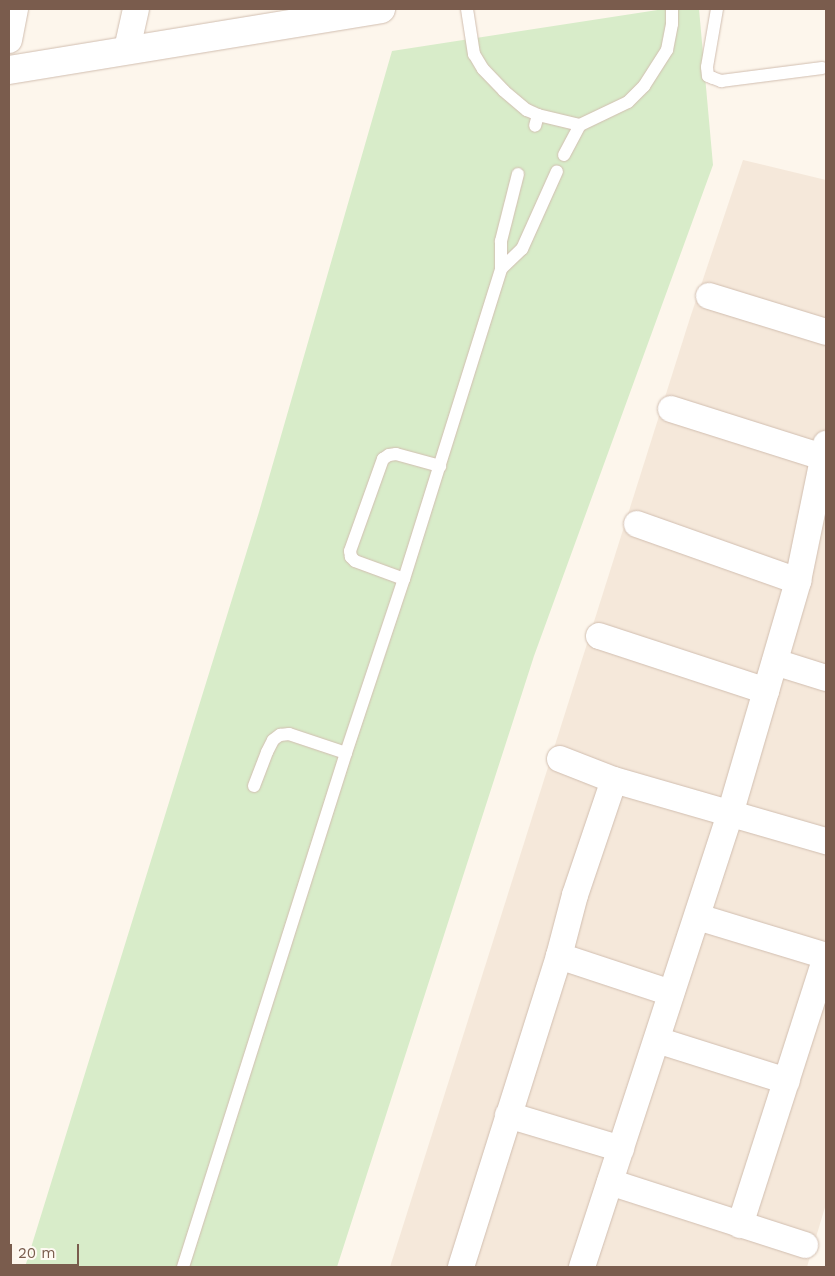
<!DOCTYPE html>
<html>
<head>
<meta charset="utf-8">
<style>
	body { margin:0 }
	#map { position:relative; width:835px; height:1276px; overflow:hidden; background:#fdf6ec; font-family:"Work Sans",sans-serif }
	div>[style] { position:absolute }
	.residential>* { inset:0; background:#f5e8da }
	.green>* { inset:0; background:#d8ecc9 }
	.roads { filter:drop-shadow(0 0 1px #d1beb0) drop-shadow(0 0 1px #d1beb0) }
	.lane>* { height:12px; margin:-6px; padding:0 6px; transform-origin:6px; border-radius:6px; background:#fff }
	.street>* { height:26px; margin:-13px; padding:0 13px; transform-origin:13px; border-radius:13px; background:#fff }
	.secondary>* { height:28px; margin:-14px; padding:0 14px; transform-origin:14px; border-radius:14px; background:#fff }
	span { translate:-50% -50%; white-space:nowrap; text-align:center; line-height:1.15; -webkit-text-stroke:4.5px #fffaf3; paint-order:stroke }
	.frame { position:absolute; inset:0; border:10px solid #7a5c4d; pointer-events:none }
	.scale { position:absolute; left:10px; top:1244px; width:69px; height:22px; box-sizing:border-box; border:2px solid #7a5c4d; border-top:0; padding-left:6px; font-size:15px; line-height:18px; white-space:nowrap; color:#7a5c4d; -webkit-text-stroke:4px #fffaf3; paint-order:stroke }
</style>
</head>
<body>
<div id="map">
	<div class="residential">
		<div style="clip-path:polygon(743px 160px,826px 180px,826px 1204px,807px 1267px,390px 1267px,690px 318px)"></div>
	</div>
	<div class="green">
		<div style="clip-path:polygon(664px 9px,699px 9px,713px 165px,534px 656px,337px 1267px,25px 1267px,259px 512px,392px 51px)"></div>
	</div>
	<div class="roads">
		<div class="lane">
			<div style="left:467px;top:9px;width:46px;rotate:81.2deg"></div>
			<div style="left:474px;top:54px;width:17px;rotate:59deg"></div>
			<div style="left:483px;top:69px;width:30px;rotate:46deg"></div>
			<div style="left:504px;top:91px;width:30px;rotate:40deg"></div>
			<div style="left:527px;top:110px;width:12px;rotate:24deg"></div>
			<div style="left:538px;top:115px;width:11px;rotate:105deg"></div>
			<div style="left:717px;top:9px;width:59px;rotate:99.8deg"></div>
			<div style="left:707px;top:67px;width:9px;rotate:84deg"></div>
			<div style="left:708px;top:76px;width:5px;rotate:22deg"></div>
			<div style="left:713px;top:78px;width:9px;rotate:21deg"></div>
			<div style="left:721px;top:81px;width:102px;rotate:-7.3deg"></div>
			<div style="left:538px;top:115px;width:43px;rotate:13.4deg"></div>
			<div style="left:564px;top:155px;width:34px;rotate:-62deg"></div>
			<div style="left:580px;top:125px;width:53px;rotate:-25.6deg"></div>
			<div style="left:628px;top:102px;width:23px;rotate:-45deg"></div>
			<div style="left:644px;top:86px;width:43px;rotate:-57.4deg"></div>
			<div style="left:667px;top:50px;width:26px;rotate:-79deg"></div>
			<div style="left:672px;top:24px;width:15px;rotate:-90deg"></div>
			<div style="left:501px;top:269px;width:29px;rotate:-44deg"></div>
			<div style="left:522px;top:249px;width:85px;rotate:-65.8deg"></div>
			<div style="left:404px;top:579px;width:52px;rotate:-159.8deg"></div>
			<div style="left:355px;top:561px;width:6px;rotate:-135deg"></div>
			<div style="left:351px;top:557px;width:6px;rotate:-99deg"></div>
			<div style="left:350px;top:551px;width:98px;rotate:-70.3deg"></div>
			<div style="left:383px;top:459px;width:7px;rotate:-34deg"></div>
			<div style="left:389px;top:455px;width:7px;rotate:-8deg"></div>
			<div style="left:396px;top:454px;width:46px;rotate:15.3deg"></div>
			<div style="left:254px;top:786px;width:36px;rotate:-69deg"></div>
			<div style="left:267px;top:752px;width:13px;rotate:-63deg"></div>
			<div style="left:273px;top:740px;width:9px;rotate:-36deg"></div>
			<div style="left:280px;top:735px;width:9px;rotate:-6deg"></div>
			<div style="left:289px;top:734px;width:60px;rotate:18.4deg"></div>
			<div style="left:183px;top:1267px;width:539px;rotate:-72.41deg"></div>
			<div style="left:346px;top:753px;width:183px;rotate:-71.6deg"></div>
			<div style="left:404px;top:579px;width:325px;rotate:-72.6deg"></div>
			<div style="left:501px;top:269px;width:28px;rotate:-90deg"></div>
			<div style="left:501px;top:241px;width:69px;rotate:-75.8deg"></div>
		</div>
		<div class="street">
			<div style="left:9px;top:40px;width:32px;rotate:-79deg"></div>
			<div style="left:127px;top:49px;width:41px;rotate:-77.3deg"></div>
			<div style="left:709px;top:296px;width:122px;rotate:17.1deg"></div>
			<div style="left:671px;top:409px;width:158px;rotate:17.6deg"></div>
			<div style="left:637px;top:524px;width:171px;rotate:19.5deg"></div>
			<div style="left:599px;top:636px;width:176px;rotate:18.2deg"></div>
			<div style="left:775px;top:662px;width:53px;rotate:17.4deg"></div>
			<div style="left:560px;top:759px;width:58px;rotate:21.3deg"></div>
			<div style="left:614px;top:780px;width:221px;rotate:16.1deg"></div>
			<div style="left:698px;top:917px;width:134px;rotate:16.9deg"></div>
			<div style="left:559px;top:956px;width:118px;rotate:18.3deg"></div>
			<div style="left:657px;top:1040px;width:136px;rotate:17.5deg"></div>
			<div style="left:508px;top:1115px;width:118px;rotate:16.7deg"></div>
			<div style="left:610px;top:1182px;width:205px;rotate:17.9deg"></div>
			<div style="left:740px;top:1225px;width:281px;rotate:-72.2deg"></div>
			<div style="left:461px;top:1267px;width:326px;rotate:-72.5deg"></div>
			<div style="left:559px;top:956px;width:63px;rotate:-75.3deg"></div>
			<div style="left:575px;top:895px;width:121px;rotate:-71.3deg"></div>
			<div style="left:582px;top:1267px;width:477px;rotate:-71.9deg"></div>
			<div style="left:730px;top:814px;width:243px;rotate:-73.7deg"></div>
			<div style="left:798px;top:581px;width:140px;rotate:-78.4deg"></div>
		</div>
		<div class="secondary">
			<div style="left:9px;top:70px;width:377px;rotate:-9.3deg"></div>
		</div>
	</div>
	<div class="frame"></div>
	<div class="scale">20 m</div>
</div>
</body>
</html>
